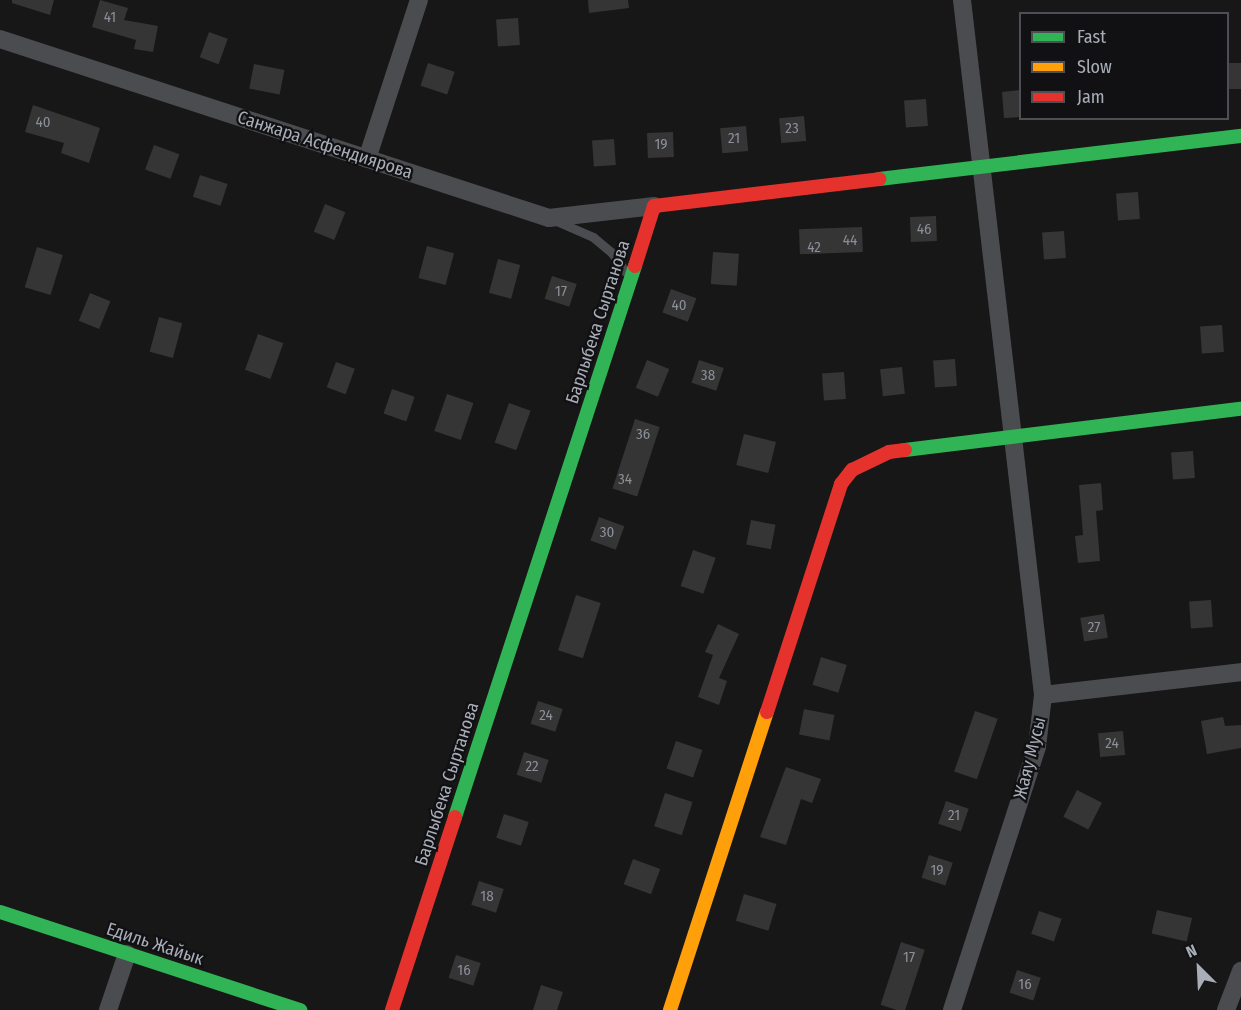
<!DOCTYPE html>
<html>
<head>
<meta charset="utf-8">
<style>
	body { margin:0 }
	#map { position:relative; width:1241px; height:1010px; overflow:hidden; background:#171717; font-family:"Fira Sans Condensed",sans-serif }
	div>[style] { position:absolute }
	.building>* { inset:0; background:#353536; transform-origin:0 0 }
	.lane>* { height:9px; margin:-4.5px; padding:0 4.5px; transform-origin:4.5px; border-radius:4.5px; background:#4b4c50 }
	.street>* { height:18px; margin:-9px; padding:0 9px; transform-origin:9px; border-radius:9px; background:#4b4c50 }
	.fast>* { height:14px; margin:-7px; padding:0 7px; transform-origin:7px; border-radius:7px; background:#30b455 }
	.slow>* { height:14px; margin:-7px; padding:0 7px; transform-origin:7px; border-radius:7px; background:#ff9f0a }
	.jam>* { height:14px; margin:-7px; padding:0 7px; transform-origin:7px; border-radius:7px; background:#e5322d }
	span { translate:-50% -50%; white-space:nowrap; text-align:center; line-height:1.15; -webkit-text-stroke:4.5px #111113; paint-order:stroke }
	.number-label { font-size:15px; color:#8b8f98 }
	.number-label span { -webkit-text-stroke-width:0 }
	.street-label { font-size:18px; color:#a8adb8 }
	.legend { position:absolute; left:1019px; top:12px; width:210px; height:108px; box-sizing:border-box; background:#111113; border:2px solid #4d4f55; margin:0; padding:8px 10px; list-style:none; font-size:18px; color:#a8adb8 }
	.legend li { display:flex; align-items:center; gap:12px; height:30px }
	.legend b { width:30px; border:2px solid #4d4f55 }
	.north { position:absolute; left:1169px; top:938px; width:60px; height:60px; -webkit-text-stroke:4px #111113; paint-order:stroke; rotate:336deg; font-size:16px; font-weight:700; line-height:24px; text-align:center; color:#a8adb8 }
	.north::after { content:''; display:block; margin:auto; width:21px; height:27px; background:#a8adb8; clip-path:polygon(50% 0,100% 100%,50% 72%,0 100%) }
</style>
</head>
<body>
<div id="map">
	<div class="building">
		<div style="clip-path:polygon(12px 0,54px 0,50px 15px,12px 3px)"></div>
		<div style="clip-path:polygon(100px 0,128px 8px,124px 20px,158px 26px,153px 52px,134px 49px,136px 40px,92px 27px)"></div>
		<div style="clip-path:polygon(588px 0,628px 0,629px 8px,589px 13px)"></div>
		<div style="left:518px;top:18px;width:27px;height:22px;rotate:86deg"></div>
		<div style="left:209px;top:32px;width:20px;height:27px;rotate:20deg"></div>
		<div style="left:428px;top:63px;width:28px;height:24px;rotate:18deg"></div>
		<div style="left:1241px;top:63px;width:26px;height:14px;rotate:90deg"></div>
		<div style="left:254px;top:64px;width:31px;height:25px;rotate:11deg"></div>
		<div style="clip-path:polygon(1020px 90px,1020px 117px,1004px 118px,1002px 92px)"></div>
		<div style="left:926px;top:99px;width:27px;height:22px;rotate:86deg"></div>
		<div style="clip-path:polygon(33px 105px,100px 128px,89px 163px,61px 153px,64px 143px,25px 132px)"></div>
		<div style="left:804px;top:116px;width:25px;height:25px;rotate:85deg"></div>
		<div style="left:746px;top:126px;width:25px;height:26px;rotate:85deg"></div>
		<div style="left:673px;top:132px;width:25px;height:26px;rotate:88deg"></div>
		<div style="left:614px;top:139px;width:26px;height:22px;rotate:86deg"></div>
		<div style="left:154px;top:145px;width:27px;height:26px;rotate:20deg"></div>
		<div style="left:200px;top:175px;width:29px;height:23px;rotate:18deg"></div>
		<div style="left:1138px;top:192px;width:27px;height:22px;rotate:86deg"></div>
		<div style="left:325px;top:204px;width:22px;height:30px;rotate:22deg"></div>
		<div style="left:936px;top:216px;width:25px;height:26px;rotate:88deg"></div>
		<div style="left:862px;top:227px;width:25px;height:63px;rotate:88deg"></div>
		<div style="left:1064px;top:231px;width:27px;height:22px;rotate:86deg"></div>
		<div style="left:427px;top:246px;width:28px;height:33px;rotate:15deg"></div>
		<div style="left:37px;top:247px;width:27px;height:42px;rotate:17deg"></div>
		<div style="left:713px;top:252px;width:26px;height:32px;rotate:4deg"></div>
		<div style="left:498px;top:259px;width:23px;height:35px;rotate:15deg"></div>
		<div style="left:552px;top:276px;width:26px;height:24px;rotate:18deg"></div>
		<div style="left:671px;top:289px;width:27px;height:25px;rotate:20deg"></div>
		<div style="left:90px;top:293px;width:22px;height:30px;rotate:22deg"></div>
		<div style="left:159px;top:317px;width:24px;height:36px;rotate:15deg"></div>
		<div style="left:1222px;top:325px;width:27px;height:22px;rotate:86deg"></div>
		<div style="left:258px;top:334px;width:27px;height:38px;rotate:20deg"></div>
		<div style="left:955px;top:359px;width:27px;height:22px;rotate:86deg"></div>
		<div style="left:647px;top:360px;width:24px;height:30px;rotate:22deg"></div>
		<div style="left:699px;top:360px;width:26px;height:24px;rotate:18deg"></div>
		<div style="left:336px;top:362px;width:20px;height:27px;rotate:20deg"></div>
		<div style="left:902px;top:367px;width:27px;height:22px;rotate:84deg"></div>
		<div style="left:844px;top:372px;width:27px;height:22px;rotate:86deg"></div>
		<div style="left:392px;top:389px;width:24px;height:26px;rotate:19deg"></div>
		<div style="left:447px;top:394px;width:28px;height:39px;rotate:19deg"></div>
		<div style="left:509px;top:403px;width:23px;height:42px;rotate:20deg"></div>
		<div style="left:635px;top:419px;width:26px;height:73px;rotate:18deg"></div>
		<div style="left:744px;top:434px;width:33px;height:32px;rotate:14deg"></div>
		<div style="left:1193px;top:451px;width:27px;height:22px;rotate:86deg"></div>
		<div style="clip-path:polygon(1101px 483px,1103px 510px,1096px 511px,1100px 561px,1078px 563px,1075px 536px,1083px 535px,1079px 485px)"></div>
		<div style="left:599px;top:517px;width:27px;height:25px;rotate:20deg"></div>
		<div style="left:751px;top:520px;width:25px;height:25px;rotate:11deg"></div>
		<div style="left:693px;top:550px;width:24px;height:38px;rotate:19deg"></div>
		<div style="left:576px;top:595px;width:26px;height:58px;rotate:18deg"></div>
		<div style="left:1211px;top:600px;width:27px;height:22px;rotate:86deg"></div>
		<div style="left:1104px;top:614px;width:24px;height:24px;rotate:81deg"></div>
		<div style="clip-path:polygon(718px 624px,739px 634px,719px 678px,727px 681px,719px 705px,698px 697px,713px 655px,705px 652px)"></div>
		<div style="left:821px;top:657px;width:27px;height:29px;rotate:17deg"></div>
		<div style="left:538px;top:701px;width:26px;height:24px;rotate:18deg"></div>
		<div style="left:804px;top:709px;width:31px;height:26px;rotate:11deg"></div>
		<div style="left:975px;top:711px;width:24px;height:64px;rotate:19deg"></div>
		<div style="clip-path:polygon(1223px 717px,1225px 726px,1241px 725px,1241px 748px,1207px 754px,1201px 721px)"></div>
		<div style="left:1123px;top:731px;width:24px;height:25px;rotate:85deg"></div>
		<div style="left:676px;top:741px;width:28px;height:29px;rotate:19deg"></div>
		<div style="left:524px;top:752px;width:26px;height:24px;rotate:18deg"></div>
		<div style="clip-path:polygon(786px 767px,821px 779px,812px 803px,801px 799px,786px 845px,760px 837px)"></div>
		<div style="left:1077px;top:790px;width:28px;height:30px;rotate:27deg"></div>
		<div style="left:665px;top:793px;width:29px;height:35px;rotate:18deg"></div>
		<div style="left:946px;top:801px;width:24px;height:24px;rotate:19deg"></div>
		<div style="left:504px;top:814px;width:26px;height:25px;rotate:18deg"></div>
		<div style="left:929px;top:855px;width:25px;height:24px;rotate:18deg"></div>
		<div style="left:633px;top:859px;width:29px;height:27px;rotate:20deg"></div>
		<div style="left:479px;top:881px;width:26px;height:25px;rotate:18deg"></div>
		<div style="left:744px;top:894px;width:34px;height:28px;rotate:17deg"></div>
		<div style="left:1157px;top:910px;width:36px;height:24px;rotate:13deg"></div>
		<div style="left:1039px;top:911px;width:24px;height:24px;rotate:19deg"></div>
		<div style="left:901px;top:942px;width:25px;height:66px;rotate:18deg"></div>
		<div style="left:456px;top:955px;width:26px;height:24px;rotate:18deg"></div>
		<div style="left:1017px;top:970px;width:25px;height:24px;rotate:18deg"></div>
		<div style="clip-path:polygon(541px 985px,563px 992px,557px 1010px,533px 1010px)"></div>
	</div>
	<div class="lane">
		<div style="left:554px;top:220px;width:43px;rotate:23.6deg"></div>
		<div style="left:593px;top:237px;width:25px;rotate:40deg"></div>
		<div style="left:612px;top:253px;width:24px;rotate:54deg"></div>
	</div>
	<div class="street">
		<div style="left:962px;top:0;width:700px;rotate:83.35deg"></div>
		<div style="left:0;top:39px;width:577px;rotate:18.06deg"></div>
		<div style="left:549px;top:218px;width:106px;rotate:-6.5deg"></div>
		<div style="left:367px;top:159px;width:167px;rotate:-71.9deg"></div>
		<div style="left:108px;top:1010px;width:59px;rotate:-71.3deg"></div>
		<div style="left:952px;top:1010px;width:276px;rotate:-72.1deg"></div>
		<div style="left:1037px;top:747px;width:52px;rotate:-83.4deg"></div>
		<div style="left:1043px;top:695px;width:199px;rotate:-6.6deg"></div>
		<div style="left:1226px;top:1010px;width:42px;rotate:-69deg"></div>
	</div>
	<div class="fast">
		<div style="left:879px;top:179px;width:365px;rotate:-6.8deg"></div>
		<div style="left:905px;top:450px;width:338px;rotate:-7deg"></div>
		<div style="left:455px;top:817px;width:580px;rotate:-71.91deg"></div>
		<div style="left:0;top:912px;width:316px;rotate:18.1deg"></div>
	</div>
	<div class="slow">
		<div style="left:670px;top:1010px;width:313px;rotate:-72deg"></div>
	</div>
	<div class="jam">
		<div style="left:635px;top:266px;width:63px;rotate:-72.4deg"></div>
		<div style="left:654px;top:206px;width:227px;rotate:-6.8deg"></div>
		<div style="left:767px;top:712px;width:240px;rotate:-72deg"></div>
		<div style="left:841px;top:484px;width:18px;rotate:-52deg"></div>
		<div style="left:852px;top:470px;width:41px;rotate:-25.9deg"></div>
		<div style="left:889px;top:452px;width:16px;rotate:-7deg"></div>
		<div style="left:392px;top:1010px;width:203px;rotate:-71.9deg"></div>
	</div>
	<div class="number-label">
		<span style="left:110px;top:18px">41</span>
		<span style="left:43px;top:123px">40</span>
		<span style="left:792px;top:129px">23</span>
		<span style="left:734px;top:139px">21</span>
		<span style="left:661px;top:145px">19</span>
		<span style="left:924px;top:230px">46</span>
		<span style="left:850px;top:241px">44</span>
		<span style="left:814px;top:248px">42</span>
		<span style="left:561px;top:292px">17</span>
		<span style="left:679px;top:306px">40</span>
		<span style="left:708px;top:376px">38</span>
		<span style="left:643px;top:435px">36</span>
		<span style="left:625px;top:480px">34</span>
		<span style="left:607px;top:533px">30</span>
		<span style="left:1094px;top:628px">27</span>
		<span style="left:546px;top:716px">24</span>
		<span style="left:1112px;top:744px">24</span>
		<span style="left:532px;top:767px">22</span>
		<span style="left:954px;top:816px">21</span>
		<span style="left:937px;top:871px">19</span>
		<span style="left:487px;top:897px">18</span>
		<span style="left:909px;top:958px">17</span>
		<span style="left:464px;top:971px">16</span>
		<span style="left:1025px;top:985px">16</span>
	</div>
	<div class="street-label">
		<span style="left:325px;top:145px;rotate:18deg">Санжара Асфендиярова</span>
		<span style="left:598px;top:322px;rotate:-72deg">Барлыбека Сыртанова</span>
		<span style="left:1030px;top:758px;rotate:-76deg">Жаяу Мусы</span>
		<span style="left:447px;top:784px;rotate:-72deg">Барлыбека Сыртанова</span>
		<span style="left:155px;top:944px;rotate:18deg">Едиль Жайык</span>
	</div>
	<ul class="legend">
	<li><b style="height:8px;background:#30b455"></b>Fast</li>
	<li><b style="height:8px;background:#ff9f0a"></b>Slow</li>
	<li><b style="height:8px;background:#e5322d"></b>Jam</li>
	</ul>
	<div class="north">N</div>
</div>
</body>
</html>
